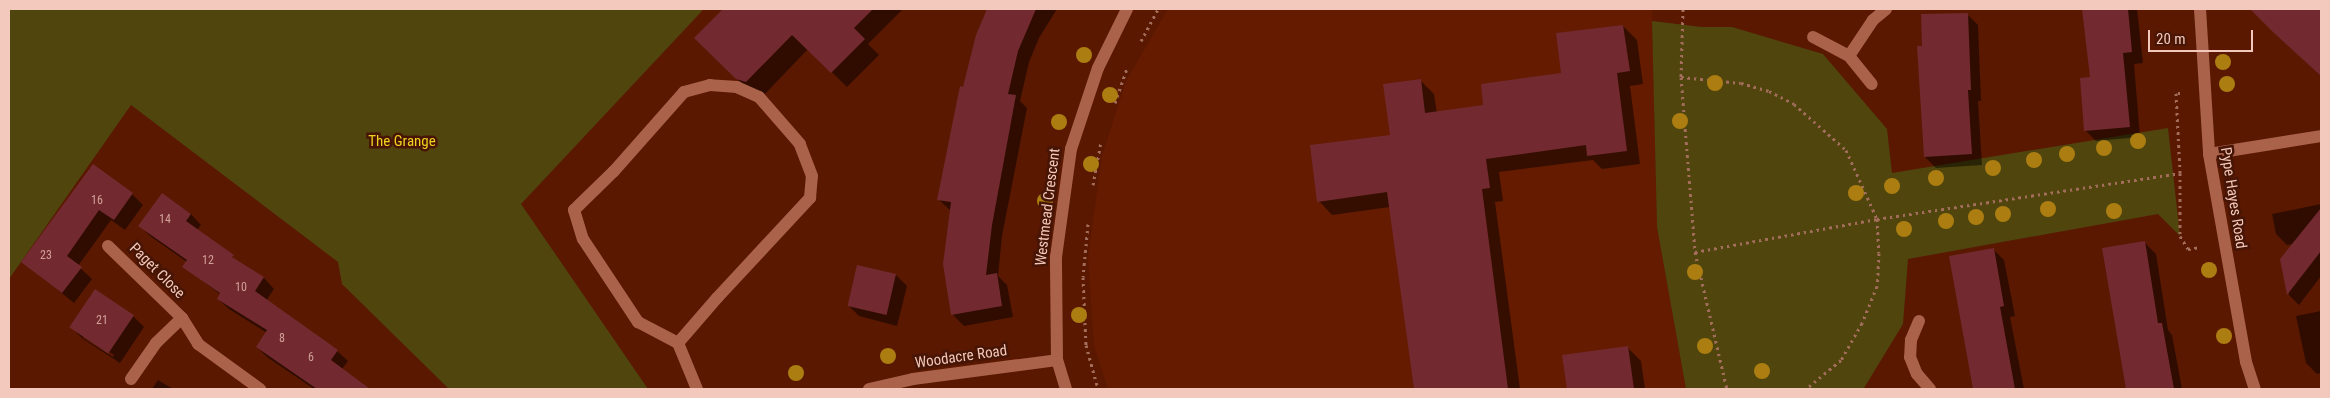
<!DOCTYPE html>
<html>
<head>
<meta charset="utf-8">
<style>
	body { margin:0 }
	#map { position:relative; width:2330px; height:398px; overflow:hidden; background:#5a1801; font-family:"Roboto Condensed",sans-serif }
	div>[style] { position:absolute }
	.built>* { inset:0; background:#651b00 }
	.green>* { inset:0; background:#50450d }
	.shadow>* { inset:0; background:#0007 }
	.building>* { inset:0; background:#722a30; transform-origin:0 0 }
	.path>* { height:3px; margin-top:-1.5px; transform-origin:0; background:repeating-linear-gradient(90deg,#a36d5b 0 2.5px,transparent 0 6.5px) }
	.service>* { height:12px; margin:-6px; padding:0 6px; transform-origin:6px; border-radius:6px; background:#ab624b }
	.minor>* { height:12px; margin:-6px; padding:0 6px; transform-origin:6px; border-radius:6px; background:#ab624b }
	.trees>* { width:16px; height:16px; margin:-8px; border-radius:50%; background:#ac7e12 }
	span { translate:-50% -50%; white-space:nowrap; text-align:center; line-height:1.15; -webkit-text-stroke:5px #471505; paint-order:stroke }
	.number-label { font-size:12px; color:#d2a199 }
	.number-label span { -webkit-text-stroke-width:0 }
	.park-label { font-size:15px; color:#efd120 }
	.street-label { font-size:15px; color:#f2c9bc }
	.frame { position:absolute; inset:0; border:10px solid #f2c9bc; pointer-events:none }
	.scale { position:absolute; left:2148px; top:30px; width:105px; height:22px; box-sizing:border-box; border:2px solid #f2c9bc; border-top:0; padding-left:6px; font-size:15px; line-height:18px; white-space:nowrap; color:#f2c9bc; -webkit-text-stroke:4px #471505; paint-order:stroke }
</style>
</head>
<body>
<div id="map">
	<div class="built">
		<div style="clip-path:polygon(1168px 9px,1652px 9px,1657px 227px,1686px 389px,1108px 389px,1094px 346px,1088px 257px,1102px 156px,1126px 81px)"></div>
	</div>
	<div class="green">
		<div style="clip-path:polygon(9px 9px,700px 9px,702px 11px,521px 204px,648px 389px,449px 389px,342px 284px,338px 262px,131px 105px,9px 279px)"></div>
		<div style="clip-path:polygon(1652px 21px,1702px 27px,1732px 27px,1823px 54px,1887px 129px,1892px 173px,2168px 128px,2180px 236px,2158px 214px,1908px 259px,1903px 324px,1864px 388px,1686px 389px,1657px 227px)"></div>
	</div>
	<div class="shadow">
		<div style="clip-path:polygon(725px 9px,903px 9px,868px 44px,879px 55px,847px 87px,808px 49px,762px 97px,752px 94px,696px 38px)"></div>
		<div style="clip-path:polygon(988px 9px,1057px 9px,1039px 38px,1029px 62px,1020px 101px,1027px 108px,1002px 236px,998px 276px,1007px 285px,1013px 317px,964px 326px,953px 315px,951px 211px,938px 199px,977px 35px)"></div>
		<div style="clip-path:polygon(2083px 9px,2137px 9px,2143px 63px,2134px 64px,2140px 137px,2096px 141px,2085px 130px,2091px 78px)"></div>
		<div style="clip-path:polygon(2257px 9px,2315px 9px,2321px 14px,2321px 75px,2257px 14px)"></div>
		<div style="clip-path:polygon(1967px 14px,1978px 25px,1981px 101px,1978px 101px,1982px 165px,1936px 168px,1925px 157px,1923px 47px)"></div>
		<div style="clip-path:polygon(1623px 26px,1637px 40px,1643px 84px,1630px 86px,1640px 164px,1602px 169px,1593px 160px,1499px 172px,1503px 201px,1495px 202px,1520px 389px,1415px 389px,1390px 207px,1332px 215px,1319px 201px,1392px 136px,1420px 80px,1434px 94px,1437px 113px,1485px 106px,1563px 74px)"></div>
		<div style="clip-path:polygon(94px 166px,132px 194px,143px 205px,125px 230px,111px 220px,78px 266px,92px 279px,74px 303px,22px 261px)"></div>
		<div style="clip-path:polygon(162px 194px,191px 214px,201px 225px,197px 230px,241px 264px,264px 278px,274px 289px,266px 301px,337px 351px,348px 361px,342px 369px,368px 389px,314px 389px,267px 357px,257px 347px,267px 333px,229px 309px,218px 299px,221px 295px,184px 266px,187px 262px,150px 236px,140px 226px)"></div>
		<div style="clip-path:polygon(2321px 204px,2321px 276px,2299px 305px,2289px 295px,2282px 259px,2293px 244px,2287px 245px,2276px 234px,2272px 214px)"></div>
		<div style="clip-path:polygon(2145px 243px,2156px 254px,2168px 330px,2172px 335px,2182px 389px,2127px 389px,2104px 249px)"></div>
		<div style="clip-path:polygon(1993px 249px,2004px 260px,2015px 316px,2010px 317px,2024px 389px,1975px 389px,1951px 257px)"></div>
		<div style="clip-path:polygon(896px 275px,907px 286px,897px 326px,859px 316px,848px 305px)"></div>
		<div style="clip-path:polygon(2321px 311px,2321px 373px,2317px 374px,2306px 363px,2296px 316px)"></div>
		<div style="clip-path:polygon(evenodd,133px 316px,144px 327px,120px 363px,83px 339px,72px 328px,133px 316px,83px 335px,114px 355px,113px 357px,83px 338px,83px 335px)"></div>
		<div style="clip-path:polygon(1627px 347px,1641px 361px,1645px 389px,1568px 389px,1563px 356px)"></div>
		<div style="clip-path:polygon(158px 380px,173px 389px,152px 389px)"></div>
	</div>
	<div class="building">
		<div style="clip-path:polygon(723px 9px,873px 9px,854px 28px,865px 39px,831px 73px,792px 35px,746px 82px,736px 79px,694px 38px)"></div>
		<div style="clip-path:polygon(987px 9px,1036px 9px,1018px 51px,1008px 94px,1016px 95px,992px 225px,986px 275px,997px 273px,1002px 306px,951px 315px,943px 264px,951px 202px,937px 200px,960px 86px,963px 87px,976px 35px)"></div>
		<div style="clip-path:polygon(2082px 9px,2128px 9px,2132px 52px,2123px 53px,2130px 127px,2084px 131px,2080px 78px,2090px 77px)"></div>
		<div style="clip-path:polygon(2250px 9px,2321px 9px,2321px 76px,2273px 32px)"></div>
		<div style="clip-path:polygon(1968px 13px,1971px 90px,1968px 90px,1972px 154px,1924px 157px,1917px 46px,1922px 46px,1921px 14px)"></div>
		<div style="clip-path:polygon(1623px 25px,1630px 71px,1617px 73px,1627px 151px,1587px 156px,1586px 145px,1486px 159px,1490px 188px,1482px 189px,1508px 389px,1414px 389px,1387px 192px,1317px 202px,1310px 145px,1390px 135px,1383px 84px,1421px 79px,1425px 113px,1483px 105px,1481px 84px,1561px 73px,1556px 33px)"></div>
		<div style="clip-path:polygon(93px 164px,133px 193px,114px 220px,99px 210px,67px 256px,82px 267px,62px 293px,21px 262px)"></div>
		<div style="clip-path:polygon(162px 193px,191px 214px,186px 221px,234px 255px,232px 257px,264px 277px,255px 291px,338px 350px,331px 360px,370px 389px,317px 389px,256px 347px,267px 330px,217px 299px,220px 293px,182px 267px,187px 260px,138px 226px)"></div>
		<div style="clip-path:polygon(2321px 208px,2321px 251px,2287px 295px,2280px 259px)"></div>
		<div style="clip-path:polygon(2145px 241px,2158px 323px,2162px 323px,2174px 389px,2126px 389px,2102px 248px)"></div>
		<div style="clip-path:polygon(1994px 248px,2004px 306px,2000px 307px,2015px 389px,1973px 389px,1949px 256px)"></div>
		<div style="left:857px;top:265px;width:40px;height:42px;rotate:13deg"></div>
		<div style="left:95px;top:289px;width:47px;height:46px;rotate:34deg"></div>
		<div style="clip-path:polygon(1628px 346px,1634px 389px,1567px 389px,1562px 355px)"></div>
	</div>
	<div class="path">
		<div style="left:1683px;top:9px;width:68px;rotate:91.7deg"></div>
		<div style="left:1681px;top:77px;width:176px;rotate:85.4deg"></div>
		<div style="left:1695px;top:252px;width:141px;rotate:76.9deg"></div>
		<div style="left:1141px;top:41px;width:36px;rotate:-62deg"></div>
		<div style="left:1681px;top:77px;width:60px;rotate:5.7deg"></div>
		<div style="left:1741px;top:83px;width:29px;rotate:16deg"></div>
		<div style="left:1769px;top:91px;width:28px;rotate:27deg"></div>
		<div style="left:1794px;top:104px;width:69px;rotate:41.5deg"></div>
		<div style="left:1846px;top:150px;width:76px;rotate:65.8deg"></div>
		<div style="left:1877px;top:219px;width:34px;rotate:87deg"></div>
		<div style="left:1879px;top:253px;width:33px;rotate:93deg"></div>
		<div style="left:1877px;top:286px;width:40px;rotate:112deg"></div>
		<div style="left:1862px;top:323px;width:43px;rotate:119.6deg"></div>
		<div style="left:1841px;top:360px;width:45px;rotate:140.4deg"></div>
		<div style="left:2180px;top:93px;width:4px;rotate:180deg"></div>
		<div style="left:2176px;top:93px;width:80px;rotate:87.1deg"></div>
		<div style="left:2180px;top:173px;width:63px;rotate:90deg"></div>
		<div style="left:2180px;top:236px;width:15px;rotate:58deg"></div>
		<div style="left:2188px;top:249px;width:13px;rotate:-9deg"></div>
		<div style="left:1115px;top:103px;width:36px;rotate:-71deg"></div>
		<div style="left:1093px;top:185px;width:44px;rotate:-79.5deg"></div>
		<div style="left:1088px;top:224px;width:53px;rotate:95.4deg"></div>
		<div style="left:1083px;top:277px;width:68px;rotate:87.5deg"></div>
		<div style="left:1086px;top:345px;width:46px;rotate:74.7deg"></div>
		<div style="left:1695px;top:252px;width:185px;rotate:-10.3deg"></div>
		<div style="left:1877px;top:219px;width:306px;rotate:-8.6deg"></div>
	</div>
	<div class="service">
		<div style="left:1919px;top:321px;width:21px;rotate:113deg"></div>
		<div style="left:1911px;top:340px;width:17px;rotate:93deg"></div>
		<div style="left:1910px;top:357px;width:18px;rotate:68deg"></div>
		<div style="left:1917px;top:374px;width:20px;rotate:49deg"></div>
		<div style="left:678px;top:343px;width:60px;rotate:-49.1deg"></div>
		<div style="left:717px;top:298px;width:137px;rotate:-47.1deg"></div>
		<div style="left:810px;top:198px;width:22px;rotate:-85deg"></div>
		<div style="left:812px;top:176px;width:34px;rotate:-111deg"></div>
		<div style="left:800px;top:144px;width:62px;rotate:-131.1deg"></div>
		<div style="left:759px;top:97px;width:24px;rotate:-156deg"></div>
		<div style="left:737px;top:87px;width:27px;rotate:-176deg"></div>
		<div style="left:710px;top:85px;width:27px;rotate:165deg"></div>
		<div style="left:684px;top:92px;width:106px;rotate:131.5deg"></div>
		<div style="left:614px;top:171px;width:56px;rotate:135.7deg"></div>
		<div style="left:574px;top:210px;width:30px;rotate:73deg"></div>
		<div style="left:583px;top:239px;width:100px;rotate:56.5deg"></div>
		<div style="left:638px;top:322px;width:45px;rotate:27.7deg"></div>
		<div style="left:678px;top:343px;width:50px;rotate:67.6deg"></div>
	</div>
	<div class="minor">
		<div style="left:2200px;top:9px;width:145px;rotate:86.4deg"></div>
		<div style="left:2209px;top:154px;width:211px;rotate:79.9deg"></div>
		<div style="left:2246px;top:362px;width:28px;rotate:72deg"></div>
		<div style="left:1813px;top:37px;width:41px;rotate:27.8deg"></div>
		<div style="left:1849px;top:56px;width:43px;rotate:-56.3deg"></div>
		<div style="left:1873px;top:20px;width:17px;rotate:-40deg"></div>
		<div style="left:1849px;top:56px;width:36px;rotate:51deg"></div>
		<div style="left:2209px;top:154px;width:113px;rotate:-9.1deg"></div>
		<div style="left:108px;top:246px;width:103px;rotate:44.2deg"></div>
		<div style="left:182px;top:318px;width:31px;rotate:58deg"></div>
		<div style="left:198px;top:344px;width:77px;rotate:36deg"></div>
		<div style="left:131px;top:379px;width:44px;rotate:-55.2deg"></div>
		<div style="left:156px;top:343px;width:36px;rotate:-44deg"></div>
		<div style="left:869px;top:389px;width:45px;rotate:-12.8deg"></div>
		<div style="left:913px;top:379px;width:145px;rotate:-7.5deg"></div>
		<div style="left:1066px;top:389px;width:30px;rotate:-107deg"></div>
		<div style="left:1057px;top:360px;width:103px;rotate:-90.6deg"></div>
		<div style="left:1056px;top:257px;width:109px;rotate:-82.1deg"></div>
		<div style="left:1071px;top:149px;width:85px;rotate:-71.6deg"></div>
		<div style="left:1098px;top:68px;width:66px;rotate:-63.8deg"></div>
	</div>
	<div class="trees">
		<div style="left:1084px;top:55px"></div>
		<div style="left:2223px;top:62px"></div>
		<div style="left:1715px;top:83px"></div>
		<div style="left:2227px;top:84px"></div>
		<div style="left:1110px;top:95px"></div>
		<div style="left:1680px;top:121px"></div>
		<div style="left:1059px;top:122px"></div>
		<div style="left:2138px;top:141px"></div>
		<div style="left:2104px;top:148px"></div>
		<div style="left:2067px;top:154px"></div>
		<div style="left:2034px;top:160px"></div>
		<div style="left:1091px;top:164px"></div>
		<div style="left:1993px;top:168px"></div>
		<div style="left:1936px;top:178px"></div>
		<div style="left:1892px;top:186px"></div>
		<div style="left:1856px;top:193px"></div>
		<div style="left:1045px;top:201px"></div>
		<div style="left:2048px;top:209px"></div>
		<div style="left:2114px;top:211px"></div>
		<div style="left:2003px;top:214px"></div>
		<div style="left:1976px;top:217px"></div>
		<div style="left:1946px;top:221px"></div>
		<div style="left:1904px;top:229px"></div>
		<div style="left:2209px;top:270px"></div>
		<div style="left:1695px;top:272px"></div>
		<div style="left:1079px;top:315px"></div>
		<div style="left:2224px;top:336px"></div>
		<div style="left:1705px;top:346px"></div>
		<div style="left:888px;top:356px"></div>
		<div style="left:1762px;top:371px"></div>
		<div style="left:796px;top:373px"></div>
	</div>
	<div class="number-label">
		<span style="left:97px;top:201px">16</span>
		<span style="left:165px;top:220px">14</span>
		<span style="left:46px;top:256px">23</span>
		<span style="left:208px;top:261px">12</span>
		<span style="left:241px;top:288px">10</span>
		<span style="left:102px;top:321px">21</span>
		<span style="left:282px;top:339px">8</span>
		<span style="left:311px;top:358px">6</span>
	</div>
	<div class="park-label">
		<span style="left:402px;top:142px">The Grange</span>
	</div>
	<div class="street-label">
		<span style="left:2233px;top:198px;rotate:81deg">Pype Hayes Road</span>
		<span style="left:1048px;top:207px;rotate:-83deg">Westmead Crescent</span>
		<span style="left:157px;top:271px;rotate:45deg">Paget Close</span>
		<span style="left:961px;top:357px;rotate:-8deg">Woodacre Road</span>
	</div>
	<div class="frame"></div>
	<div class="scale">20 m</div>
</div>
</body>
</html>
